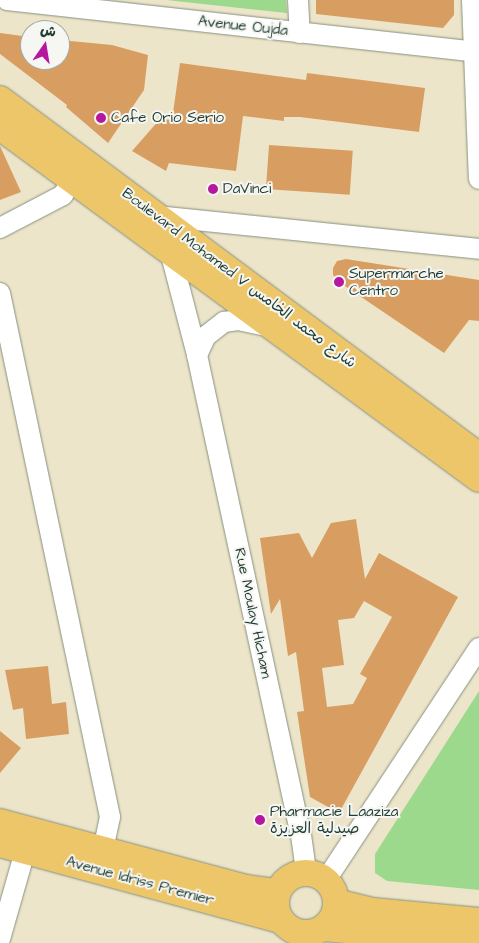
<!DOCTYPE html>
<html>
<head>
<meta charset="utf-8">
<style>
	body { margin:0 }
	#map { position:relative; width:479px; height:943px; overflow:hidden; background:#ede5ca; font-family:"Architects Daughter","Playpen Sans Arabic",sans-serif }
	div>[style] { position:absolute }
	.green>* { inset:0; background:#9cd98d }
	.building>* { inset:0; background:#d89e61; transform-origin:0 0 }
	.roads { filter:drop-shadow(0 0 1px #86917f) drop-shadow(0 0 1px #86917f) }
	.minor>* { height:20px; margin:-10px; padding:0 10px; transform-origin:10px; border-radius:10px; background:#fff }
	.major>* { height:26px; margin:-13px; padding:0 13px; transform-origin:13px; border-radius:13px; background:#ecc669 }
	.major>.ring { margin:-13px; padding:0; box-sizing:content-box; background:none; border:26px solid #ecc669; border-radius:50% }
	.dots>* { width:14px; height:14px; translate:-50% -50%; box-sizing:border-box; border:2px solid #f6f6f2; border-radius:50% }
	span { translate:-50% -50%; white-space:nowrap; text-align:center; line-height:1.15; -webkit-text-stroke:4px #f6f6f2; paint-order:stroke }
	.street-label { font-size:15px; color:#1f3d34 }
	.poi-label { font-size:15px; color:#1f3d34 }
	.left { translate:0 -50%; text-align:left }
	.north { position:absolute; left:20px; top:20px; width:50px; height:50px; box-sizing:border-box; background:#f6f6f2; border:1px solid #a0aca6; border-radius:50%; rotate:13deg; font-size:14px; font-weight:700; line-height:20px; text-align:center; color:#1f3d34 }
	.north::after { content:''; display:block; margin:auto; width:18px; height:22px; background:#b5179e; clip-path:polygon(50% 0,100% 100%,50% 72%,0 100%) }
</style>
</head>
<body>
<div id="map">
	<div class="green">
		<div style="clip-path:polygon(166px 0,286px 0,287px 13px)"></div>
		<div style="clip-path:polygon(479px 691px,479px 890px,387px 881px,375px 873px,375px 854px)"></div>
	</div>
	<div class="building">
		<div style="clip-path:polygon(316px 0,454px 0,454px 15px,443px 28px,316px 14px)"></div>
		<div style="clip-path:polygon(0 33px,30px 37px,30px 60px,60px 60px,60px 40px,112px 45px,148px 55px,144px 90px,108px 143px,66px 107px,67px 105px,0 54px)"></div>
		<div style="clip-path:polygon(180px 63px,306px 80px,307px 73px,425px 88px,419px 132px,300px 117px,284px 117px,284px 121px,243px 116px,236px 171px,169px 163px,166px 171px,132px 151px,160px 119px,172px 120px)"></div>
		<div style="left:269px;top:145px;width:84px;height:44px;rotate:4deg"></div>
		<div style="clip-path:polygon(0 146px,21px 192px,0 200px)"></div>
		<div style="clip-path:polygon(346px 259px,479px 280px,479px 321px,469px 320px,444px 353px,339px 282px,333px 275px,333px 268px,337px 261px)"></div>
		<div style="clip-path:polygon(evenodd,356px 519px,365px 579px,379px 553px,458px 597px,339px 813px,310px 797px,297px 712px,304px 711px,296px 652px,288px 656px,280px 599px,271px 614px,260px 538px,299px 533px,312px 558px,331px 523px,356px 519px,364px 601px,392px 617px,360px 674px,367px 678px,353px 704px,327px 707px,322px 668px,344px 665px,338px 620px,354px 618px,364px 601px)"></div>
		<div style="clip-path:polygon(48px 666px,52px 704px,66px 702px,69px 734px,26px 739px,23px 708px,13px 710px,5px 670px)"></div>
		<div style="clip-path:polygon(0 731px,21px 748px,0 773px)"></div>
	</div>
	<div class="roads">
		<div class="minor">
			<div style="left:7px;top:0;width:475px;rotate:6.3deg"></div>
			<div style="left:298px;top:0;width:33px;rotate:87deg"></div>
			<div style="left:472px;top:0;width:179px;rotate:87.8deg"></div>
			<div style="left:156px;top:216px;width:325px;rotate:5.8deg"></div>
			<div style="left:0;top:228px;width:71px;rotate:-27.6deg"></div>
			<div style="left:63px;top:195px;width:16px;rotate:-60deg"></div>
			<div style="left:171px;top:255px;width:103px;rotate:75.4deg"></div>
			<div style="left:197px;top:355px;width:491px;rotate:77.8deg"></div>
			<div style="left:301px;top:835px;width:37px;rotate:82deg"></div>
			<div style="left:0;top:293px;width:535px;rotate:78.14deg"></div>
			<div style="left:110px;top:817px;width:34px;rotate:102deg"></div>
			<div style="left:197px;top:355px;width:21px;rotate:-65deg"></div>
			<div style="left:206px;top:336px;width:23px;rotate:-38deg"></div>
			<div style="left:224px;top:322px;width:14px;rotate:-8deg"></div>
			<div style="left:238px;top:320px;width:30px;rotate:12deg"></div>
			<div style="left:326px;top:880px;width:278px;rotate:-56.6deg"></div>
			<div style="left:309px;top:933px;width:10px;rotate:73deg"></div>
			<div style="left:0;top:939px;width:91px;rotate:-74.1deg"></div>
		</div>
		<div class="major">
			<div style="left:0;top:99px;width:597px;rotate:36.7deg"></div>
			<div style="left:0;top:127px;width:594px;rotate:36.31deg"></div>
			<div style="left:0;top:822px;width:256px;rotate:15deg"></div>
			<div style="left:247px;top:888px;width:30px;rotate:8deg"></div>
			<div style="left:0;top:844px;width:290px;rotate:15.2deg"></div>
			<div class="ring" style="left:276px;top:873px;width:34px;height:34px"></div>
			<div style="left:336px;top:902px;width:37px;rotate:14deg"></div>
			<div style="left:372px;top:911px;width:107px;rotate:5.3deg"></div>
			<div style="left:324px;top:928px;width:156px;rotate:5.2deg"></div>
		</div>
	</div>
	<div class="dots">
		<div style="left:101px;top:118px;background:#b5179e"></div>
		<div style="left:213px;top:189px;background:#b5179e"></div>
		<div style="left:339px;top:282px;background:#b5179e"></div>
		<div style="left:260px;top:820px;background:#b5179e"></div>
	</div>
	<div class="street-label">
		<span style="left:243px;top:26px;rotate:6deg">Avenue Oujda</span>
		<span style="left:239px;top:278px;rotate:37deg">Boulevard Mohamed V شارع محمد الخامس</span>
		<span style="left:253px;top:613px;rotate:78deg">Rue Moulay Hicham</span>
		<span style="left:140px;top:881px;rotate:15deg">Avenue Idriss Premier</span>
	</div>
	<div class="poi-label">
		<span class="left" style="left:111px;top:118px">Cafe Orio Serio</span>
		<span class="left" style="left:223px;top:189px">DaVinci</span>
		<span class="left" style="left:349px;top:282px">Supermarche<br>Centro</span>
		<span class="left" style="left:270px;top:820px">Pharmacie Laaziza<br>صيدلية العزيزة</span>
	</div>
	<div class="north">ش</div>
</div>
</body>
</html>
